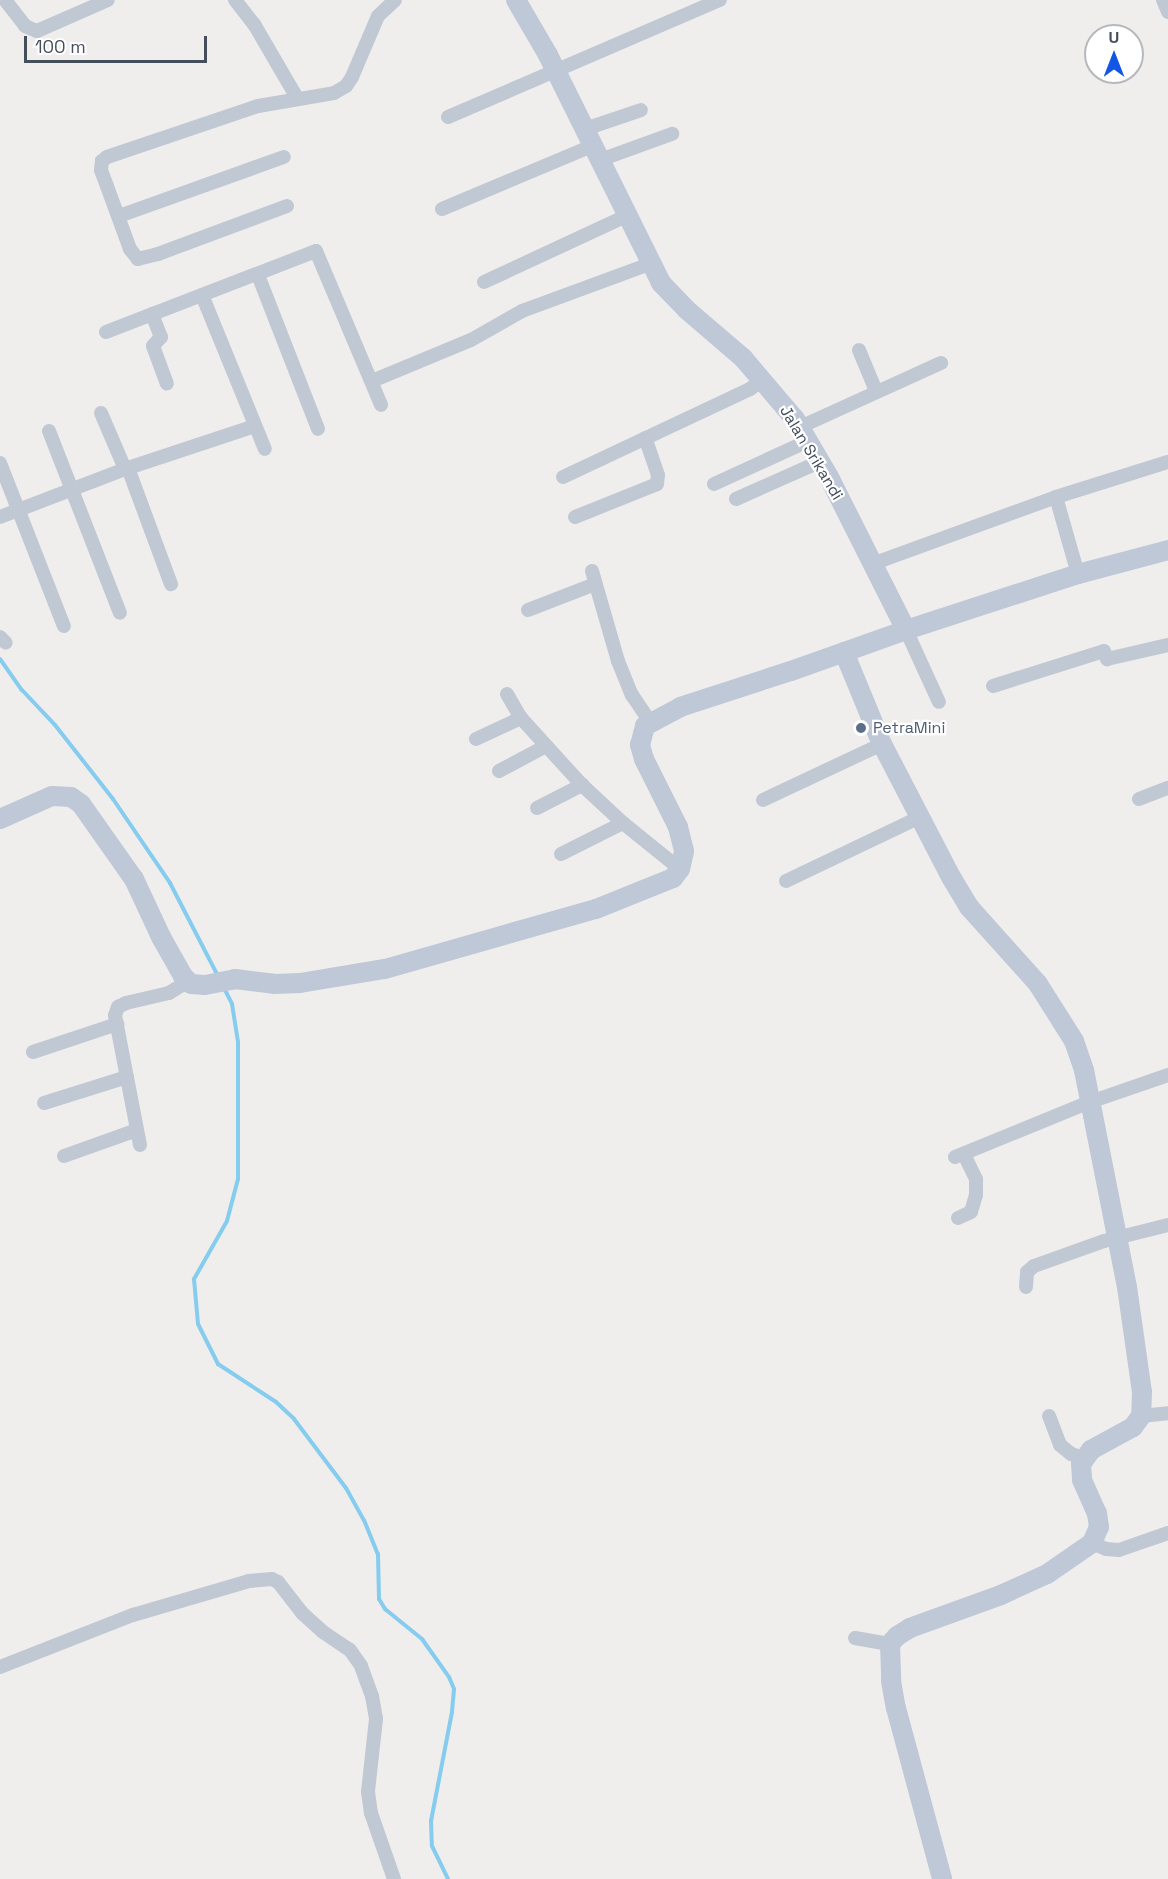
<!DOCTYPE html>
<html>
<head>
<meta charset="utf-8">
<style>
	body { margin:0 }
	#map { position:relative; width:1168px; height:1879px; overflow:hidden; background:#f0eeed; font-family:"Space Grotesk",sans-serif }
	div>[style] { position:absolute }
	.stream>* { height:4px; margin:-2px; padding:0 2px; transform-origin:2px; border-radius:2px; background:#85ccee }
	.street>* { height:14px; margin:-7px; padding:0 7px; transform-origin:7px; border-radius:7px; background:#c0c8d3 }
	.secondary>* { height:20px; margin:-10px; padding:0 10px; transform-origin:10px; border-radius:10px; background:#bfc8d7 }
	.dots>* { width:16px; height:16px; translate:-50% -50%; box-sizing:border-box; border:3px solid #fff; border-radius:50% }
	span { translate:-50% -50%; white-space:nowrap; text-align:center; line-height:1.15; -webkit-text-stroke:4.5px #fff; paint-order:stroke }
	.street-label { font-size:16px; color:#454e5b }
	.service-label { font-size:16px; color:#4e5e75 }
	.left { translate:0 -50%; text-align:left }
	.north { position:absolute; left:1084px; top:24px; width:60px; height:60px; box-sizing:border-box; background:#fff; border:2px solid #b5b8bd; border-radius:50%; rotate:0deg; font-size:16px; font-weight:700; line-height:24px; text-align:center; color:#454e5b }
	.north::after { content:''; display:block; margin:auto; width:21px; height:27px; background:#1456e4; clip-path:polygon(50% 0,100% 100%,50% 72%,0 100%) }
	.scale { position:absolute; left:24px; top:36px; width:183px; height:27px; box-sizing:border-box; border:3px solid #454e5b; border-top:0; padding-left:8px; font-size:18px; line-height:21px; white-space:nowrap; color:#454e5b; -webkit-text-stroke:4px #fff; paint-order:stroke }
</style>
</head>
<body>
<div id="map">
	<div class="stream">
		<div style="left:0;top:659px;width:38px;rotate:55deg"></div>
		<div style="left:22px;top:690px;width:48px;rotate:46.7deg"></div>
		<div style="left:55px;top:725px;width:94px;rotate:51.9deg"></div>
		<div style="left:113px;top:799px;width:102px;rotate:55.8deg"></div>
		<div style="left:170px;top:883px;width:105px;rotate:62.7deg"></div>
		<div style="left:224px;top:988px;width:18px;rotate:63deg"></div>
		<div style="left:232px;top:1004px;width:39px;rotate:81deg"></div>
		<div style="left:238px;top:1043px;width:136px;rotate:90deg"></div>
		<div style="left:238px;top:1179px;width:43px;rotate:104.7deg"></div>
		<div style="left:227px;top:1221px;width:67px;rotate:119.6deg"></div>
		<div style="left:194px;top:1279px;width:45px;rotate:84.9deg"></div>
		<div style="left:198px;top:1324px;width:45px;rotate:63.4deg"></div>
		<div style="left:218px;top:1364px;width:69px;rotate:33.2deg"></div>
		<div style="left:276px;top:1402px;width:25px;rotate:43deg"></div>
		<div style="left:294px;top:1419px;width:86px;rotate:53deg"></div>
		<div style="left:346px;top:1488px;width:37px;rotate:61deg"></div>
		<div style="left:364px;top:1520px;width:37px;rotate:68deg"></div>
		<div style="left:378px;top:1554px;width:45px;rotate:88.7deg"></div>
		<div style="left:379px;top:1599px;width:12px;rotate:59deg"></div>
		<div style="left:385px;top:1609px;width:48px;rotate:39deg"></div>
		<div style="left:422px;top:1639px;width:47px;rotate:54.6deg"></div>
		<div style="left:449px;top:1677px;width:13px;rotate:67deg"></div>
		<div style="left:454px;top:1689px;width:23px;rotate:95deg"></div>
		<div style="left:452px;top:1712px;width:111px;rotate:100.9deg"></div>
		<div style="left:431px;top:1821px;width:25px;rotate:88deg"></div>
		<div style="left:432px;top:1846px;width:37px;rotate:64deg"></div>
	</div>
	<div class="street">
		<div style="left:5px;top:0;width:33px;rotate:52deg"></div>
		<div style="left:25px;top:26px;width:13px;rotate:23deg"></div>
		<div style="left:37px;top:31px;width:77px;rotate:-23.6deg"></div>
		<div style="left:235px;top:0;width:31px;rotate:52deg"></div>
		<div style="left:254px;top:24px;width:86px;rotate:59.8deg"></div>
		<div style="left:1163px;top:0;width:13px;rotate:67deg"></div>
		<div style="left:448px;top:117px;width:296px;rotate:-23.3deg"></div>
		<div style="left:585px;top:129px;width:59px;rotate:-18.7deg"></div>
		<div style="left:600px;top:160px;width:77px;rotate:-19.9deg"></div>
		<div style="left:287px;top:206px;width:138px;rotate:159.6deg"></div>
		<div style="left:158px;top:254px;width:21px;rotate:166deg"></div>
		<div style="left:138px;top:259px;width:13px;rotate:-129deg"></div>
		<div style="left:130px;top:249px;width:67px;rotate:-110.1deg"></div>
		<div style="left:107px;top:186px;width:17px;rotate:-111deg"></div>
		<div style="left:101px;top:170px;width:9px;rotate:-84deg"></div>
		<div style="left:102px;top:161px;width:6px;rotate:-39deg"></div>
		<div style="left:107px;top:157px;width:159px;rotate:-18.7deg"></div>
		<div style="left:258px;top:106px;width:77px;rotate:-9.7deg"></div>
		<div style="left:334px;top:93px;width:14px;rotate:-30deg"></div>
		<div style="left:346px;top:86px;width:11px;rotate:-56deg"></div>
		<div style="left:352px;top:77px;width:66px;rotate:-66.9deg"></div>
		<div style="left:378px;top:16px;width:23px;rotate:-43deg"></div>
		<div style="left:442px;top:209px;width:163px;rotate:-22.8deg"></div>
		<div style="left:119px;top:216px;width:175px;rotate:-19.7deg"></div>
		<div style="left:258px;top:275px;width:165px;rotate:68.7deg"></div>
		<div style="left:484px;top:282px;width:157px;rotate:-24.9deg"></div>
		<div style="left:202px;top:295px;width:166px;rotate:67.8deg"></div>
		<div style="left:152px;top:314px;width:25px;rotate:69deg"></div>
		<div style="left:161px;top:337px;width:12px;rotate:132deg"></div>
		<div style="left:153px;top:346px;width:40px;rotate:69.8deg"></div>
		<div style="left:106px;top:332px;width:225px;rotate:-21.1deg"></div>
		<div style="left:316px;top:251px;width:167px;rotate:67.1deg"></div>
		<div style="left:859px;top:350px;width:44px;rotate:67.5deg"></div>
		<div style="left:372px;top:381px;width:107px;rotate:-22.5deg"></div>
		<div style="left:471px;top:340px;width:59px;rotate:-29.6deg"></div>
		<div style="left:522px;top:311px;width:136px;rotate:-20.2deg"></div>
		<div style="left:101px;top:413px;width:61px;rotate:66.8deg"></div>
		<div style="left:800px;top:427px;width:155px;rotate:-24.4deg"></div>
		<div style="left:49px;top:431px;width:195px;rotate:68.7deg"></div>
		<div style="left:0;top:463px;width:175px;rotate:68.6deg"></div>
		<div style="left:128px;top:468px;width:124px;rotate:69.7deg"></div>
		<div style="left:563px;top:477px;width:207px;rotate:-25.2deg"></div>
		<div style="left:750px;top:389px;width:17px;rotate:-36deg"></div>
		<div style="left:714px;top:484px;width:103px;rotate:-24.6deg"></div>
		<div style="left:1056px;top:497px;width:80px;rotate:74.1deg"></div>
		<div style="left:736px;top:499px;width:91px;rotate:-24deg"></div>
		<div style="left:0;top:517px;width:134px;rotate:-21deg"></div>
		<div style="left:125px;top:469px;width:137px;rotate:-18.3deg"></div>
		<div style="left:575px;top:517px;width:88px;rotate:-21.9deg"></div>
		<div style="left:657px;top:484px;width:9px;rotate:-84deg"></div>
		<div style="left:658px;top:475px;width:39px;rotate:-109deg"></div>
		<div style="left:872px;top:564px;width:196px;rotate:-20deg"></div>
		<div style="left:1056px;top:497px;width:117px;rotate:-17.4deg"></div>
		<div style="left:592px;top:571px;width:94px;rotate:73.9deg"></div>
		<div style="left:618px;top:661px;width:37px;rotate:68deg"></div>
		<div style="left:632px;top:695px;width:32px;rotate:56deg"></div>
		<div style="left:528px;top:610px;width:72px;rotate:-21.2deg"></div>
		<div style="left:906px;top:630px;width:79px;rotate:65.4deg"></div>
		<div style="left:0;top:637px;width:8px;rotate:45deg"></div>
		<div style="left:993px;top:686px;width:116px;rotate:-17.5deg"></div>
		<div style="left:1104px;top:651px;width:9px;rotate:69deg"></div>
		<div style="left:1107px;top:659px;width:63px;rotate:-12.9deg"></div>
		<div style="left:507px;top:694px;width:28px;rotate:60deg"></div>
		<div style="left:521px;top:718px;width:91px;rotate:47.7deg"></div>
		<div style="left:582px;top:785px;width:56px;rotate:42.8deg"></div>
		<div style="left:623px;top:823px;width:73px;rotate:38.9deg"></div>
		<div style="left:476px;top:739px;width:50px;rotate:-25deg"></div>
		<div style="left:499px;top:771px;width:53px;rotate:-28deg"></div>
		<div style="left:1139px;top:799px;width:31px;rotate:-21deg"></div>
		<div style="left:763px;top:800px;width:132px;rotate:-25.2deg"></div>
		<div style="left:537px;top:808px;width:51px;rotate:-27.1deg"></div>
		<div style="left:561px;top:854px;width:69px;rotate:-26.6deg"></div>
		<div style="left:786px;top:881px;width:148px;rotate:-25.5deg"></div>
		<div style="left:33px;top:1052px;width:89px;rotate:-18.4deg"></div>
		<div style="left:44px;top:1103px;width:87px;rotate:-17.4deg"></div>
		<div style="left:140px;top:1145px;width:132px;rotate:-100.9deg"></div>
		<div style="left:115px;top:1015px;width:9px;rotate:-69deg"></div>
		<div style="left:118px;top:1007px;width:9px;rotate:-27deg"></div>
		<div style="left:126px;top:1003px;width:44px;rotate:-13.1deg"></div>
		<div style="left:169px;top:993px;width:22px;rotate:-32deg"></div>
		<div style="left:64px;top:1156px;width:77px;rotate:-19.6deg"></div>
		<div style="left:955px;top:1157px;width:146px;rotate:-22.2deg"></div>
		<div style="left:1090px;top:1102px;width:83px;rotate:-19.1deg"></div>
		<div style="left:958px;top:1218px;width:14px;rotate:-25deg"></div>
		<div style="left:971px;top:1212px;width:18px;rotate:-74deg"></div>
		<div style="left:976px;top:1195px;width:16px;rotate:-90deg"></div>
		<div style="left:976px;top:1179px;width:28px;rotate:-116deg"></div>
		<div style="left:1026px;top:1287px;width:15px;rotate:-86deg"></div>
		<div style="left:1027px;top:1272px;width:9px;rotate:-41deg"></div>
		<div style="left:1034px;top:1266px;width:74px;rotate:-19.7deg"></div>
		<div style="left:1104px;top:1241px;width:66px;rotate:-14deg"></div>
		<div style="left:1049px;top:1416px;width:31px;rotate:69deg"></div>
		<div style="left:1060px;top:1445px;width:14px;rotate:39deg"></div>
		<div style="left:1071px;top:1454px;width:14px;rotate:17deg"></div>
		<div style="left:1141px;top:1416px;width:27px;rotate:-6deg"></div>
		<div style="left:1092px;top:1543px;width:15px;rotate:23deg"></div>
		<div style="left:1106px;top:1549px;width:13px;rotate:4deg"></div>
		<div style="left:1119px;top:1550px;width:52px;rotate:-19.1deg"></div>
		<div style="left:855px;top:1638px;width:36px;rotate:10deg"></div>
		<div style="left:0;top:1667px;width:143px;rotate:-21.4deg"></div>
		<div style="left:133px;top:1615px;width:121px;rotate:-16.3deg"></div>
		<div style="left:249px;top:1581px;width:23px;rotate:-5deg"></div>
		<div style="left:272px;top:1579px;width:7px;rotate:27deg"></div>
		<div style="left:278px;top:1582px;width:39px;rotate:52deg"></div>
		<div style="left:302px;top:1613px;width:28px;rotate:42deg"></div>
		<div style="left:323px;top:1632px;width:32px;rotate:34deg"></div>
		<div style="left:350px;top:1650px;width:19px;rotate:55deg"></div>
		<div style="left:361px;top:1666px;width:32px;rotate:70deg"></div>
		<div style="left:372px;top:1696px;width:23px;rotate:80deg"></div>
		<div style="left:376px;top:1719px;width:73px;rotate:96.3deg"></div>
		<div style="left:368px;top:1792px;width:21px;rotate:82deg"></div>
		<div style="left:371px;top:1813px;width:70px;rotate:70.8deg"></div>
	</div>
	<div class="secondary">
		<div style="left:516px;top:0;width:64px;rotate:59.8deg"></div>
		<div style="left:548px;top:55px;width:254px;rotate:63.6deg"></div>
		<div style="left:661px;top:283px;width:37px;rotate:46deg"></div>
		<div style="left:687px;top:310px;width:74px;rotate:40.6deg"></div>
		<div style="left:743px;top:358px;width:80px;rotate:49.6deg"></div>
		<div style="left:795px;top:419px;width:67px;rotate:59.6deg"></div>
		<div style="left:829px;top:477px;width:171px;rotate:63.3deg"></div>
		<div style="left:906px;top:630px;width:181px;rotate:-18deg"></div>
		<div style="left:1078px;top:574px;width:93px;rotate:-14.9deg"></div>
		<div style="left:844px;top:652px;width:100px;rotate:67.6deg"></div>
		<div style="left:882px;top:744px;width:150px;rotate:62.6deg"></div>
		<div style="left:951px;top:877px;width:35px;rotate:59deg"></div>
		<div style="left:969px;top:907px;width:103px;rotate:48.1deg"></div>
		<div style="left:1038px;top:984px;width:67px;rotate:57.7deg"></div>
		<div style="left:1074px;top:1041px;width:31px;rotate:71deg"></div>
		<div style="left:1084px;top:1070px;width:221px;rotate:78.8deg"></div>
		<div style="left:1127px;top:1287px;width:106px;rotate:81.9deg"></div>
		<div style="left:1142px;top:1392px;width:24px;rotate:92deg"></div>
		<div style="left:1141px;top:1416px;width:14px;rotate:126deg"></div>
		<div style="left:1133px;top:1427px;width:48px;rotate:151.3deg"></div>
		<div style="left:1091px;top:1450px;width:17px;rotate:126deg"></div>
		<div style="left:1081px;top:1464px;width:16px;rotate:86deg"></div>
		<div style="left:1082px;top:1480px;width:36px;rotate:66deg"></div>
		<div style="left:1097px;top:1513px;width:14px;rotate:82deg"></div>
		<div style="left:1099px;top:1527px;width:17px;rotate:114deg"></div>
		<div style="left:1092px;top:1543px;width:55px;rotate:145.4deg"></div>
		<div style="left:1047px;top:1574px;width:51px;rotate:155.5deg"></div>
		<div style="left:1001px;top:1595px;width:97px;rotate:160.1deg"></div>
		<div style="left:910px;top:1628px;width:15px;rotate:148deg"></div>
		<div style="left:897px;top:1636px;width:11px;rotate:131deg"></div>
		<div style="left:890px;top:1644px;width:37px;rotate:88deg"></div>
		<div style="left:891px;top:1681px;width:27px;rotate:80deg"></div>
		<div style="left:896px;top:1708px;width:177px;rotate:74.9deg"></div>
		<div style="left:0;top:819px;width:57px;rotate:-23.9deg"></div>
		<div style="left:52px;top:796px;width:19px;rotate:3deg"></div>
		<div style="left:71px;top:797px;width:12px;rotate:35deg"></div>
		<div style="left:81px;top:804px;width:92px;rotate:54.8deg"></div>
		<div style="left:134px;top:879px;width:64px;rotate:65deg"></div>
		<div style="left:161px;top:937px;width:45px;rotate:60.6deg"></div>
		<div style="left:183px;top:976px;width:11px;rotate:45deg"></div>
		<div style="left:191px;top:984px;width:14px;rotate:4deg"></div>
		<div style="left:205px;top:985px;width:31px;rotate:-11deg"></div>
		<div style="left:235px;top:979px;width:39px;rotate:7deg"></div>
		<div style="left:274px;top:984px;width:26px;rotate:-2deg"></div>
		<div style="left:300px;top:983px;width:86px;rotate:-9.4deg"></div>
		<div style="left:385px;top:969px;width:219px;rotate:-15.9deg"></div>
		<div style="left:596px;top:909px;width:83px;rotate:-21.9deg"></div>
		<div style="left:673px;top:878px;width:11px;rotate:-52deg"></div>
		<div style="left:680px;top:869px;width:18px;rotate:-77deg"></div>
		<div style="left:684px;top:851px;width:25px;rotate:-104deg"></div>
		<div style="left:678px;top:827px;width:76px;rotate:-116.6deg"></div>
		<div style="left:644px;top:759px;width:15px;rotate:-106deg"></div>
		<div style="left:640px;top:745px;width:20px;rotate:-75deg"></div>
		<div style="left:645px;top:726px;width:40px;rotate:-28deg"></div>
		<div style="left:680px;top:707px;width:117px;rotate:-18deg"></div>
		<div style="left:791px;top:671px;width:122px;rotate:-19.6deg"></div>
	</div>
	<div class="dots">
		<div style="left:861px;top:728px;background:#5c6f8a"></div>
	</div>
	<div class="street-label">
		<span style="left:811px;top:453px;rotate:59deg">Jalan Srikandi</span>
	</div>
	<div class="service-label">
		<span class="left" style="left:873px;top:728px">PetraMini</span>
	</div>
	<div class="north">U</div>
	<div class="scale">100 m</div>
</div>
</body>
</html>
